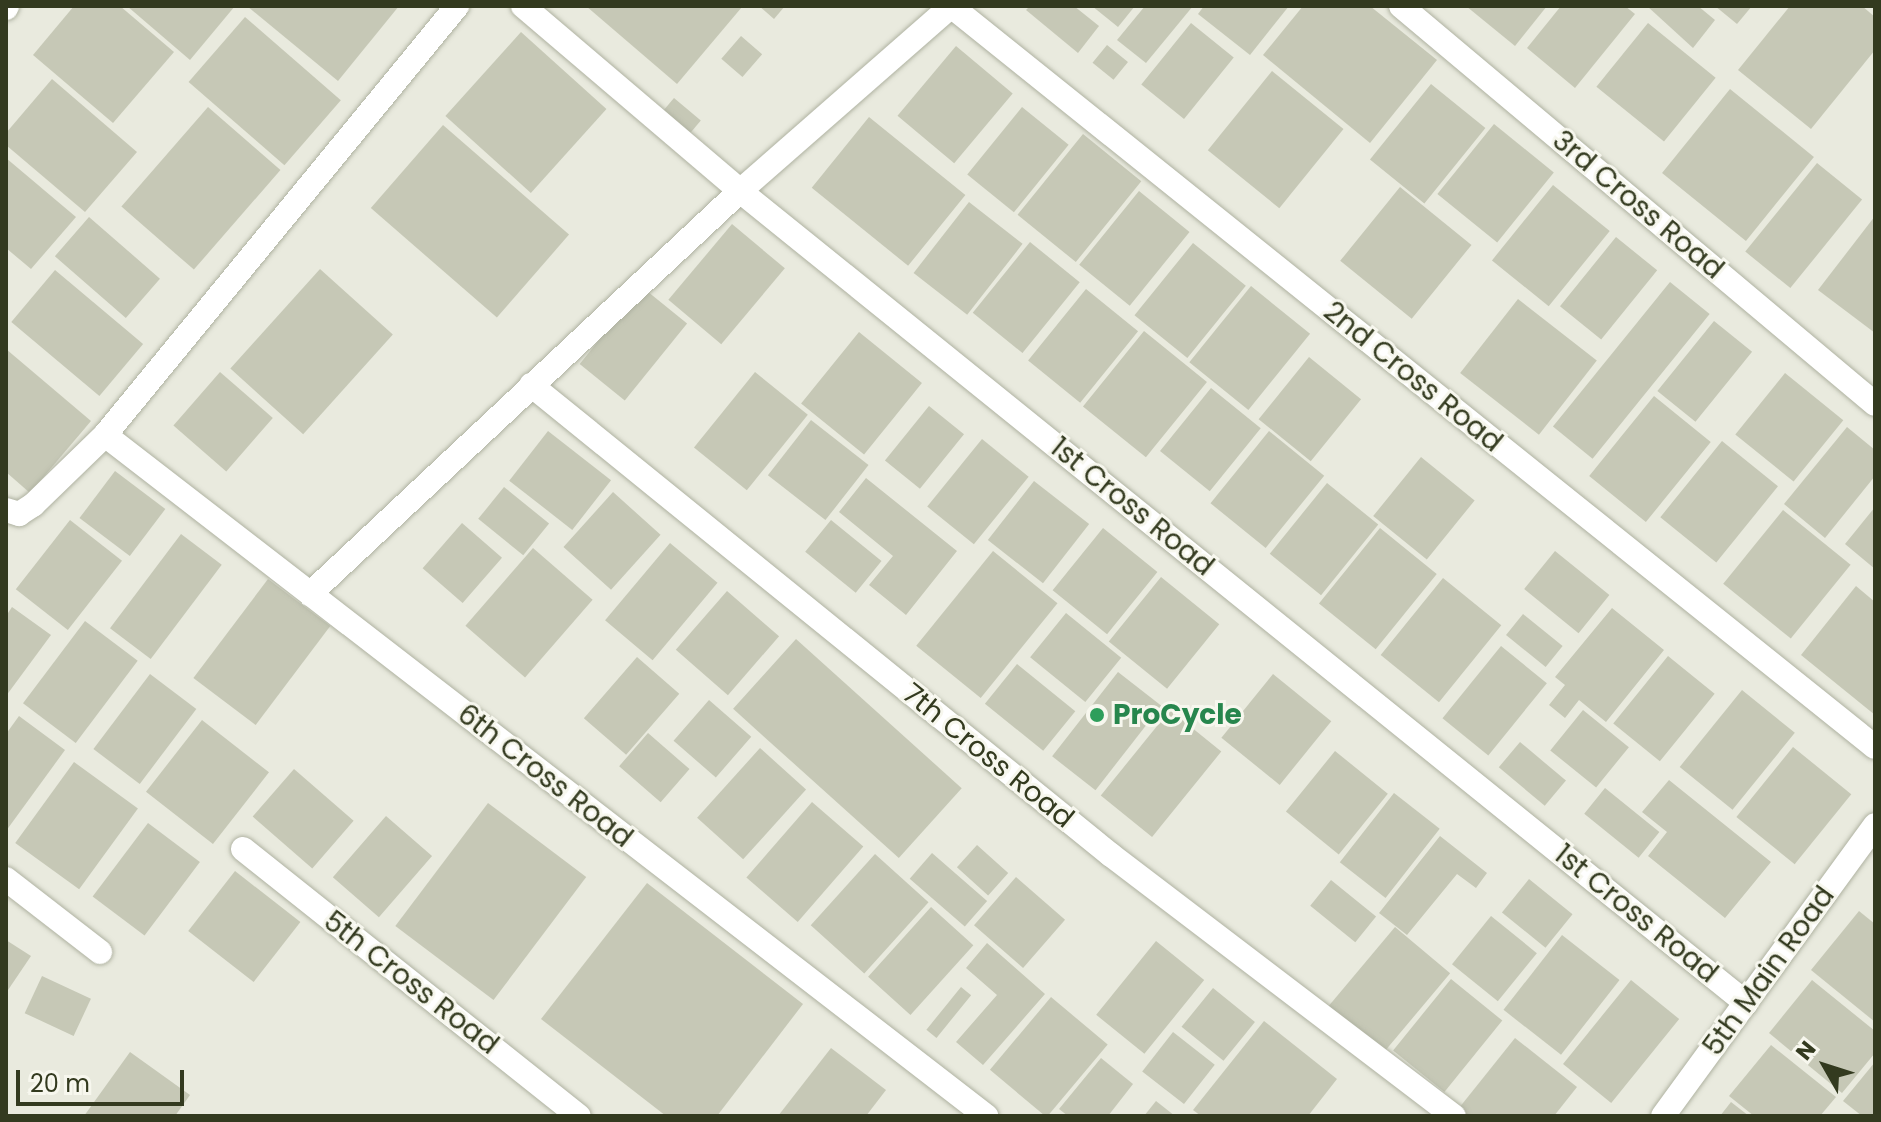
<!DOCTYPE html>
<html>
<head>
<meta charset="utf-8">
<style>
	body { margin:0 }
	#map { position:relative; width:1881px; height:1122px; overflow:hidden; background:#e9eade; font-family:Poppins,sans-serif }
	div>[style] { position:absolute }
	.building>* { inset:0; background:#c6c8b6; transform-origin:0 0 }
	.roads { filter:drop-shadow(0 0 2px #afb2a1) drop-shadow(0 0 2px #afb2a1) }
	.minor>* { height:24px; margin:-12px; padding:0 12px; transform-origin:12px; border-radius:12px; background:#fff }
	.dots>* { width:22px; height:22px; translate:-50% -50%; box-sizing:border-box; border:4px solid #f7f7ee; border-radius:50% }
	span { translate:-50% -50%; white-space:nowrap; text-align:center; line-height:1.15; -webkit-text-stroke:6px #f7f7ee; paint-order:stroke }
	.street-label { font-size:28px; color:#333a1f }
	.leisure-label { font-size:28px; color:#27864d; font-weight:700 }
	.left { translate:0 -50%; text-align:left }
	.frame { position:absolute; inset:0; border:8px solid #333a1f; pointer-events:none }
	.north { position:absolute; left:1785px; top:1026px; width:80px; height:80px; -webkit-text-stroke:6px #f7f7ee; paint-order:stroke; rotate:309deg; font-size:22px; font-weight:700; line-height:32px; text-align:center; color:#333a1f }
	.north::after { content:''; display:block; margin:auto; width:28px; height:36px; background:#333a1f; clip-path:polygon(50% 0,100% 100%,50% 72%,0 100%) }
	.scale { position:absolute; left:16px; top:1070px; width:168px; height:36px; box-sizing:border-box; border:4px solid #333a1f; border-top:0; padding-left:10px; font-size:24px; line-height:28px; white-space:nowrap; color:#333a1f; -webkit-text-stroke:6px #f7f7ee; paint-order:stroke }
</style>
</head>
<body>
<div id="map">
	<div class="building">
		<div style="clip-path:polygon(74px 6px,120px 6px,174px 52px,113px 123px,33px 55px)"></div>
		<div style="clip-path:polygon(127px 6px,235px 6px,190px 60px)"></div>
		<div style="clip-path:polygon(247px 6px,399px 6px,338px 81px)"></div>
		<div style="clip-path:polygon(586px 6px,741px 6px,742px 7px,677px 84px)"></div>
		<div style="clip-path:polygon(759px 6px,785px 6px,774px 19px)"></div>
		<div style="clip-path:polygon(1030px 6px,1074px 6px,1099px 26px,1078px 53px,1026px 10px)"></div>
		<div style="clip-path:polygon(1092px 6px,1135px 6px,1118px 27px)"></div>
		<div style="clip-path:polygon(1145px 6px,1193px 6px,1146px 63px,1117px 40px)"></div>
		<div style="clip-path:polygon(1204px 6px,1289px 6px,1250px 55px,1198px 14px)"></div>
		<div style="clip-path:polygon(1303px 6px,1370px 6px,1437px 60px,1370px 143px,1263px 55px)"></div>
		<div style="clip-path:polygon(1466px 6px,1547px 6px,1515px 46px)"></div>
		<div style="clip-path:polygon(1561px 6px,1625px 6px,1635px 14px,1575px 88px,1527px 48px)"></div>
		<div style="clip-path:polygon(1647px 6px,1698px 6px,1715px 20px,1693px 48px)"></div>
		<div style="clip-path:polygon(1715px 6px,1752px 6px,1737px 24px)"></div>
		<div style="clip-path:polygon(1790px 6px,1862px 6px,1875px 17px,1875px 50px,1811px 129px,1738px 70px)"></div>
		<div style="left:245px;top:17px;width:127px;height:86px;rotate:41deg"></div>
		<div style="left:1191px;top:23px;width:55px;height:79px;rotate:39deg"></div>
		<div style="left:1648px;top:23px;width:87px;height:82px;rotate:39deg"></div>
		<div style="left:521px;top:32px;width:115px;height:113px;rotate:42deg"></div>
		<div style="left:741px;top:36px;width:28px;height:30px;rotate:41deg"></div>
		<div style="left:1107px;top:45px;width:27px;height:23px;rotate:39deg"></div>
		<div style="left:956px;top:46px;width:74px;height:91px;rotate:40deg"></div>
		<div style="left:1272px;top:71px;width:92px;height:102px;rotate:39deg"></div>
		<div style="clip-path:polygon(52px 79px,137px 152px,85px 212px,6px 145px,6px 133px)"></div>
		<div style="left:1431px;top:84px;width:70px;height:97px;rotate:39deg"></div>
		<div style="left:1730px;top:89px;width:108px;height:108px;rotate:39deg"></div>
		<div style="left:674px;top:98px;width:35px;height:23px;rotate:40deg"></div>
		<div style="left:208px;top:107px;width:96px;height:132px;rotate:41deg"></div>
		<div style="left:1022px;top:107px;width:60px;height:87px;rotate:39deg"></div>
		<div style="left:869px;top:117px;width:124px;height:91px;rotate:39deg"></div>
		<div style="left:1494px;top:124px;width:77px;height:90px;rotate:39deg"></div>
		<div style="left:443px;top:125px;width:167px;height:110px;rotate:41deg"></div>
		<div style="left:1083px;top:134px;width:75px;height:104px;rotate:39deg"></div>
		<div style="clip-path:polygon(6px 158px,76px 217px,31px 269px,6px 248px)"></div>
		<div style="left:1817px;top:163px;width:58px;height:114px;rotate:39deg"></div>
		<div style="left:1553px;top:185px;width:73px;height:97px;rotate:39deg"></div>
		<div style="left:1400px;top:187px;width:92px;height:95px;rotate:39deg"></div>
		<div style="left:1139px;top:191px;width:65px;height:95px;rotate:39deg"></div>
		<div style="left:969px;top:202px;width:68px;height:90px;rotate:38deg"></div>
		<div style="clip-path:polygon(1875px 216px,1875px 333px,1818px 290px)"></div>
		<div style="left:89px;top:217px;width:94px;height:52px;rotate:41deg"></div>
		<div style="left:732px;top:224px;width:69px;height:99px;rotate:40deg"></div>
		<div style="left:1616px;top:237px;width:53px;height:89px;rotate:39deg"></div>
		<div style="left:1030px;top:242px;width:64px;height:91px;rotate:39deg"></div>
		<div style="left:1193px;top:243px;width:68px;height:93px;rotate:39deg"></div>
		<div style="left:320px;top:269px;width:98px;height:134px;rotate:42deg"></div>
		<div style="left:55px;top:270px;width:115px;height:68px;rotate:40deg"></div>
		<div style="left:1670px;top:282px;width:51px;height:186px;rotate:39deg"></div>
		<div style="left:1251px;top:286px;width:76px;height:98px;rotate:39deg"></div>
		<div style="left:642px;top:287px;width:58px;height:99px;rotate:39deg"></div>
		<div style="left:1086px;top:289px;width:67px;height:92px;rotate:39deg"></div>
		<div style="left:1518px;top:299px;width:100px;height:94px;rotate:38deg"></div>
		<div style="left:1714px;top:321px;width:49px;height:90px;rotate:39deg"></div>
		<div style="left:1144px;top:331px;width:81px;height:97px;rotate:39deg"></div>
		<div style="left:859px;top:332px;width:81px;height:92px;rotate:39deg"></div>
		<div style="clip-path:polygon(6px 349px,91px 421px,30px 493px,6px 472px)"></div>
		<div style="left:1309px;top:357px;width:67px;height:80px;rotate:39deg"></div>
		<div style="left:220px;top:372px;width:70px;height:71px;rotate:41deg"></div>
		<div style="left:755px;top:372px;width:68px;height:97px;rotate:39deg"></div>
		<div style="left:1785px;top:373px;width:75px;height:79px;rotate:39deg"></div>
		<div style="left:1211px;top:388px;width:64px;height:81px;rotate:39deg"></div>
		<div style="left:1654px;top:396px;width:73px;height:103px;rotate:39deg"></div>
		<div style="left:929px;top:406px;width:45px;height:70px;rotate:39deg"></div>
		<div style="left:811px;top:420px;width:73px;height:70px;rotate:38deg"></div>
		<div style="clip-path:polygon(1847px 427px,1875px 450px,1875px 476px,1825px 538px,1784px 504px)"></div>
		<div style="left:548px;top:431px;width:80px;height:63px;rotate:38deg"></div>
		<div style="left:1269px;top:431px;width:71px;height:93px;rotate:39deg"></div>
		<div style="left:982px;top:439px;width:60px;height:87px;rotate:39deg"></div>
		<div style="left:1722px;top:441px;width:72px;height:98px;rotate:39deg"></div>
		<div style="left:1421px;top:457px;width:69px;height:76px;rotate:39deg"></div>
		<div style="left:115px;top:471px;width:63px;height:59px;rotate:37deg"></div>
		<div style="clip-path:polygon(866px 478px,957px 551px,906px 615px,869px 585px,893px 556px,839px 512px)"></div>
		<div style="left:1034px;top:481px;width:70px;height:75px;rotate:38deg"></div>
		<div style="left:1327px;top:483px;width:66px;height:91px;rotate:39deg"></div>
		<div style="left:504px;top:487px;width:58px;height:41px;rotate:39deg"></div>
		<div style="left:613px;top:492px;width:64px;height:74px;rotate:42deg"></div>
		<div style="clip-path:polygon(1875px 507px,1875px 569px,1845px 544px)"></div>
		<div style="left:1783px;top:510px;width:87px;height:95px;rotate:39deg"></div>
		<div style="left:70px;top:520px;width:66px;height:88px;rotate:38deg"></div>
		<div style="left:831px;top:520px;width:65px;height:41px;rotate:39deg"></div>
		<div style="left:462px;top:523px;width:53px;height:60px;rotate:41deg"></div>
		<div style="left:1103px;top:528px;width:70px;height:80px;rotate:39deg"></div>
		<div style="left:1380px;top:528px;width:73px;height:97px;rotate:39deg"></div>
		<div style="left:181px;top:534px;width:51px;height:118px;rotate:37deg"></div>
		<div style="left:670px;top:543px;width:62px;height:101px;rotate:40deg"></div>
		<div style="left:533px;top:548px;width:79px;height:103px;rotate:41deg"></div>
		<div style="left:993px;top:551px;width:83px;height:122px;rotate:39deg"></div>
		<div style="left:1555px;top:551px;width:70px;height:49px;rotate:39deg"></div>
		<div style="left:1161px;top:577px;width:75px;height:83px;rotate:39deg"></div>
		<div style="left:1443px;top:578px;width:75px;height:99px;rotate:39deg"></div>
		<div style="left:268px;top:579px;width:78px;height:124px;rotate:37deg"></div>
		<div style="clip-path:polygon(1856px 586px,1875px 602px,1875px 715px,1801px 655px)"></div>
		<div style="left:727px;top:591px;width:69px;height:78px;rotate:41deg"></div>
		<div style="clip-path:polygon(12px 607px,51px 635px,6px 696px,6px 616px)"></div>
		<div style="clip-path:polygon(1612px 608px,1664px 650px,1606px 722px,1579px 700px,1565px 718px,1549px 705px,1565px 685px,1555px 677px)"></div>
		<div style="left:1066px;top:613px;width:71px;height:57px;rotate:39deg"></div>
		<div style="left:1523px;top:614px;width:51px;height:27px;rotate:39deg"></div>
		<div style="left:85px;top:621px;width:66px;height:103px;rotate:37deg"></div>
		<div style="left:796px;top:639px;width:223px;height:94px;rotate:42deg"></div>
		<div style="left:1501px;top:646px;width:59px;height:93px;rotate:39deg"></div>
		<div style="left:1668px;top:656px;width:60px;height:87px;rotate:39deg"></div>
		<div style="left:637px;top:657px;width:56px;height:81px;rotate:41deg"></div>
		<div style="left:1017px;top:664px;width:75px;height:51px;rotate:39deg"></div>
		<div style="left:1118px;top:672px;width:55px;height:107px;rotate:38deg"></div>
		<div style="left:150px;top:674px;width:58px;height:94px;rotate:37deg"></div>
		<div style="left:1273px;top:674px;width:75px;height:82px;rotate:39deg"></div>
		<div style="left:1742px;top:690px;width:68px;height:99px;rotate:39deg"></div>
		<div style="left:709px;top:700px;width:56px;height:54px;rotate:41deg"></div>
		<div style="left:1170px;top:710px;width:66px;height:110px;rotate:39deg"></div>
		<div style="left:1583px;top:710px;width:59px;height:52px;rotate:39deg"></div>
		<div style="clip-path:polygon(19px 716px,65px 750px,6px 831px,6px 734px)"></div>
		<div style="left:202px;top:720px;width:85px;height:91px;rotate:38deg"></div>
		<div style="left:648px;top:733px;width:55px;height:44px;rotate:41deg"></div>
		<div style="left:1520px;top:742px;width:60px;height:33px;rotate:40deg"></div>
		<div style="left:1793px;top:747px;width:75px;height:90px;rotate:39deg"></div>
		<div style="left:760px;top:748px;width:62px;height:94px;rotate:42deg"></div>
		<div style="left:1335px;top:751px;width:68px;height:78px;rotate:39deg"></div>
		<div style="left:74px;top:762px;width:79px;height:100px;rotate:36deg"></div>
		<div style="left:294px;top:769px;width:79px;height:63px;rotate:41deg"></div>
		<div style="clip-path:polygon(1669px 780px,1771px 862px,1725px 918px,1648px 856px,1667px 832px,1642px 812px)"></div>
		<div style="left:1605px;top:788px;width:70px;height:33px;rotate:39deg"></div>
		<div style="left:1394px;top:793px;width:58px;height:88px;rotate:38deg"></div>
		<div style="left:812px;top:802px;width:68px;height:100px;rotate:41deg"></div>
		<div style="left:488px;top:803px;width:123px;height:154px;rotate:37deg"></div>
		<div style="left:386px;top:816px;width:61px;height:81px;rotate:41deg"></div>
		<div style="left:148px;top:823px;width:65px;height:92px;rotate:37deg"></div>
		<div style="clip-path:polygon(1440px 836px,1487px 873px,1476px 888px,1457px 874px,1407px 935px,1379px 913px)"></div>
		<div style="left:977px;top:845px;width:42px;height:30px;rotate:42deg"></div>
		<div style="left:932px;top:853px;width:73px;height:34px;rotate:41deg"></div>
		<div style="left:875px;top:854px;width:72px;height:96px;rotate:42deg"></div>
		<div style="left:235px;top:871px;width:83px;height:76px;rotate:38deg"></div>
		<div style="left:1016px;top:877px;width:65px;height:64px;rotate:41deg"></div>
		<div style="left:1529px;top:879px;width:56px;height:43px;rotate:39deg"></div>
		<div style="left:1331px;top:880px;width:58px;height:33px;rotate:39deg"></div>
		<div style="clip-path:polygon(647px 883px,803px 1004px,717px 1116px,666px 1116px,541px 1019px)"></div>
		<div style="left:931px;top:907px;width:57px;height:94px;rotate:42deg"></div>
		<div style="clip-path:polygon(1859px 911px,1875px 924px,1875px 1022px,1811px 970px)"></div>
		<div style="left:1491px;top:916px;width:59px;height:62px;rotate:39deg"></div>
		<div style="left:1395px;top:927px;width:72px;height:110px;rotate:40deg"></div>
		<div style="left:1562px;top:935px;width:73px;height:95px;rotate:38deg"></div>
		<div style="clip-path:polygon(6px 940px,31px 956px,6px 993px)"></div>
		<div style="left:1156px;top:941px;width:62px;height:95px;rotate:39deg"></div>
		<div style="clip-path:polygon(987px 943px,1045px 994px,983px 1065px,956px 1042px,997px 995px,966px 968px)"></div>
		<div style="left:42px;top:976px;width:54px;height:41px;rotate:25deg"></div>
		<div style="left:1451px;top:979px;width:66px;height:92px;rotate:39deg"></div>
		<div style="left:1631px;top:980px;width:62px;height:108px;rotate:39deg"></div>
		<div style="clip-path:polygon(1812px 980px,1875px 1031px,1875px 1053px,1842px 1093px,1769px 1033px)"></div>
		<div style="left:961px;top:987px;width:13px;height:55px;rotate:39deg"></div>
		<div style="left:1213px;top:988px;width:54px;height:50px;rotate:39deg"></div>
		<div style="left:1051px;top:997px;width:74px;height:95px;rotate:40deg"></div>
		<div style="clip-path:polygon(1264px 1021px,1337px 1079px,1308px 1116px,1201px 1116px,1193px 1110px)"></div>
		<div style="left:1173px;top:1032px;width:53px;height:50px;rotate:38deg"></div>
		<div style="clip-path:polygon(1515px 1038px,1577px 1087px,1554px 1116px,1468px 1116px,1459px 1108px)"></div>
		<div style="clip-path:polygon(1771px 1045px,1836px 1097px,1820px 1116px,1754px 1116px,1729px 1096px)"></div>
		<div style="clip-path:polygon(831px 1048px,886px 1090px,866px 1116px,778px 1116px)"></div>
		<div style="clip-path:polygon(130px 1052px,190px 1095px,175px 1116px,84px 1116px)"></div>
		<div style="clip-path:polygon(1101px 1058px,1133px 1084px,1108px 1116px,1068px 1116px,1059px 1109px)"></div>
		<div style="clip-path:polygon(1875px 1062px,1875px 1116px,1862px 1116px,1843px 1101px)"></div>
		<div style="clip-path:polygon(1156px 1101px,1175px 1116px,1144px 1116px)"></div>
		<div style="clip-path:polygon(1731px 1102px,1749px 1116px,1720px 1116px)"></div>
	</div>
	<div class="roads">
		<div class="minor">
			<div style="left:523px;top:6px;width:285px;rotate:40.4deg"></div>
			<div style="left:740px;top:191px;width:1293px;rotate:38.91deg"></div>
			<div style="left:951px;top:6px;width:1184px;rotate:38.73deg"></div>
			<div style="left:1401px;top:6px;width:619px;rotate:40.02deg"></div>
			<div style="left:6px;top:8px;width:2px;rotate:-63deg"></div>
			<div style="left:531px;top:385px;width:747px;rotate:39.02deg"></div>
			<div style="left:1111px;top:855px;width:431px;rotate:37.3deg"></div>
			<div style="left:105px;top:435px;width:1114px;rotate:37.7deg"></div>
			<div style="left:6px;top:510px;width:14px;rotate:17deg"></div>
			<div style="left:19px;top:514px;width:17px;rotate:-33deg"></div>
			<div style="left:33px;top:505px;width:100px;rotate:-44.2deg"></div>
			<div style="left:105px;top:435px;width:555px;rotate:-50.63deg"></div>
			<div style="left:310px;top:594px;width:589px;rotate:-43.14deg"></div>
			<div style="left:740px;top:191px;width:281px;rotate:-41.2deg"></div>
			<div style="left:243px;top:849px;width:429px;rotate:38.5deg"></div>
			<div style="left:6px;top:879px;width:119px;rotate:37.8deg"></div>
			<div style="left:1663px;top:1116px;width:360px;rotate:-53.9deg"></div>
		</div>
	</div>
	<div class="dots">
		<div style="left:1097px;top:715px;background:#2e9e5b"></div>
	</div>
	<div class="street-label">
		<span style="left:1638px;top:205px;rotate:40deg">3rd Cross Road</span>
		<span style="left:1413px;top:377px;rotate:39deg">2nd Cross Road</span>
		<span style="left:1132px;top:507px;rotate:39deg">1st Cross Road</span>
		<span style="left:988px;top:756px;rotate:39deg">7th Cross Road</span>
		<span style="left:545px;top:776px;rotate:38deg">6th Cross Road</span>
		<span style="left:1636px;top:914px;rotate:39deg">1st Cross Road</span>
		<span style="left:1769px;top:971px;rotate:-54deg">5th Main Road</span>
		<span style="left:411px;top:983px;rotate:38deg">5th Cross Road</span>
	</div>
	<div class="leisure-label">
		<span class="left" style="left:1113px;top:715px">ProCycle</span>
	</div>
	<div class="frame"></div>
	<div class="north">N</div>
	<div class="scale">20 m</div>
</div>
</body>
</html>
